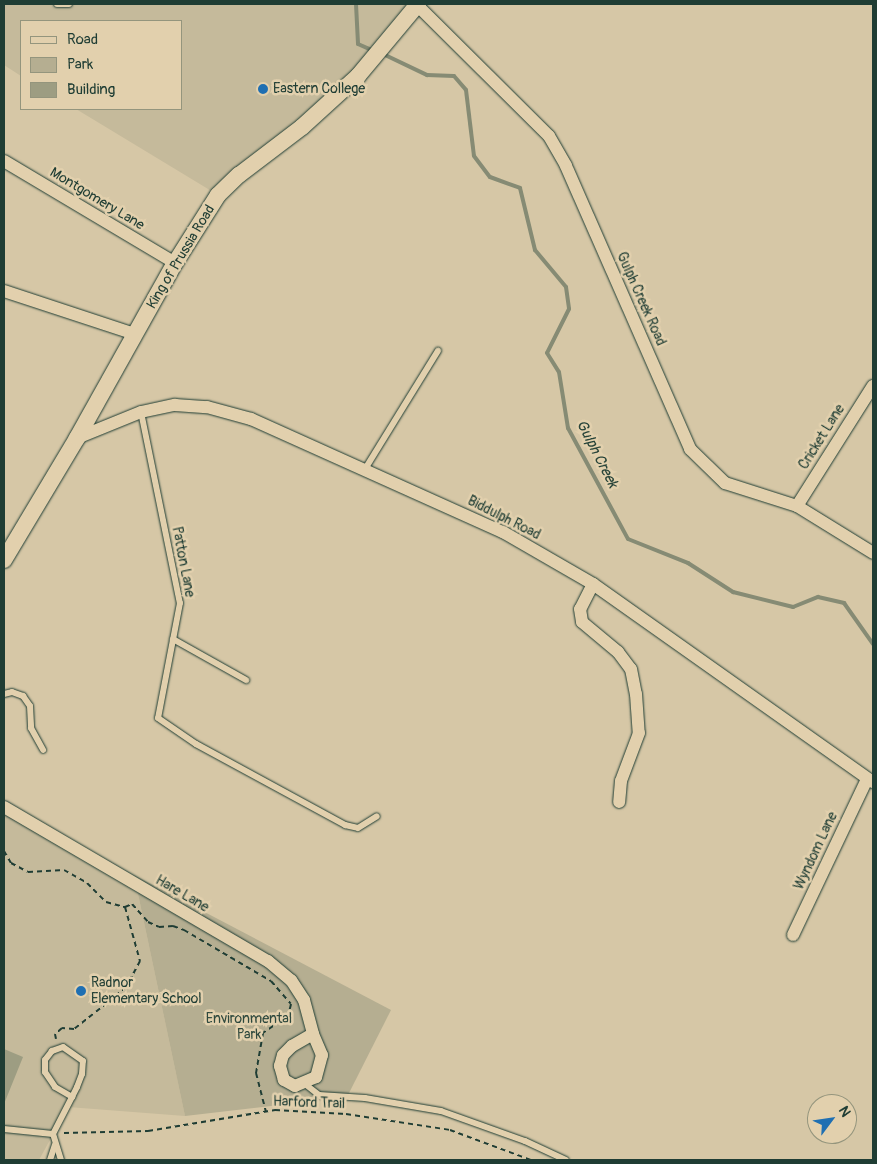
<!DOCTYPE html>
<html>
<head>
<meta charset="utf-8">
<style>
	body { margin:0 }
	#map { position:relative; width:877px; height:1164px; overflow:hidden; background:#d6c7a6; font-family:Pangolin,sans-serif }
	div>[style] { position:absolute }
	.built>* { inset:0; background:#c5ba9b }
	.green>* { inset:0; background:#b5ae91 }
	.stream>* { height:4px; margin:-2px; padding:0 2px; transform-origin:2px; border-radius:2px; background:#868b74 }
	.building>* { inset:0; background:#9d9d82 }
	.path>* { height:2px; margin-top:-1px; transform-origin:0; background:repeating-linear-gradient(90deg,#1f3d34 0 5px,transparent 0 9px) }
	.roads { filter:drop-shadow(0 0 1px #1f3d34) drop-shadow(0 0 1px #1f3d34) }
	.lane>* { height:6px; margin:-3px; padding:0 3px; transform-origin:3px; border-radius:3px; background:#e2d0ad }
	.street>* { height:12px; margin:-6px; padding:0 6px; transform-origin:6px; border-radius:6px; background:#e2d0ad }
	.secondary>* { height:16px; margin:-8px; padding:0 8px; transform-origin:8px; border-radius:8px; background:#e2d0ad }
	.dots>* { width:14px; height:14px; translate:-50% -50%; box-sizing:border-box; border:2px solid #e2d0ad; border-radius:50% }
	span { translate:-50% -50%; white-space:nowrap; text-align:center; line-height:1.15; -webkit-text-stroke:5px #e2d0ad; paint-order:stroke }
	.poi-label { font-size:14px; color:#1f3d34 }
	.left { translate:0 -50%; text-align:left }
	.street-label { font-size:14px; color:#1f3d34 }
	.park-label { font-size:14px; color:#2e483d }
	.water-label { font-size:15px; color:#29453a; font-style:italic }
	.frame { position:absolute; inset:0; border:5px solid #1f3d34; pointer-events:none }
	.legend { position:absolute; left:20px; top:20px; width:162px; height:90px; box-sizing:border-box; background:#e2d0ad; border:1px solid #94957d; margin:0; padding:6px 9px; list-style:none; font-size:15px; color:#1f3d34 }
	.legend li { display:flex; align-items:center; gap:10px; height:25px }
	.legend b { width:25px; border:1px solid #94957d }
	.north { position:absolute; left:807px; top:1094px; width:50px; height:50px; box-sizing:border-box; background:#e2d0ad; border:1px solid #94957d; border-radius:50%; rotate:59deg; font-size:14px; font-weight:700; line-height:20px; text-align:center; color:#1f3d34 }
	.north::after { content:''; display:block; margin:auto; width:18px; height:22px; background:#1f6fb2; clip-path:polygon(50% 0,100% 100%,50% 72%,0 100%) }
</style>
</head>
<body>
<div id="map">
	<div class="built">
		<div style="clip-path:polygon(4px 4px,418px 4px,373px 58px,218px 195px,76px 109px,181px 109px,181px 21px,21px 21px,21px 76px,4px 65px)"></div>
		<div style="clip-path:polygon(4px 803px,134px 875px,185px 1116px,68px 1107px,39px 1160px,4px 1160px)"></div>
	</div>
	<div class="green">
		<div style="clip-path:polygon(134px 875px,391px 1010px,347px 1097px,185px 1116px)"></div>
	</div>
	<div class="stream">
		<div style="left:356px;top:4px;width:40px;rotate:87.1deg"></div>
		<div style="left:358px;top:44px;width:17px;rotate:24deg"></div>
		<div style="left:383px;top:54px;width:49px;rotate:25.5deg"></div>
		<div style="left:427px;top:75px;width:27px;rotate:2deg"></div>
		<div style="left:454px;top:76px;width:18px;rotate:49deg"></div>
		<div style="left:466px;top:90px;width:66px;rotate:83.1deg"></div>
		<div style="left:474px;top:156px;width:26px;rotate:53deg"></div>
		<div style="left:490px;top:177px;width:32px;rotate:20deg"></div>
		<div style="left:520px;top:188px;width:64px;rotate:76.4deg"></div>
		<div style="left:535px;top:250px;width:48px;rotate:50deg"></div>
		<div style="left:566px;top:287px;width:22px;rotate:82deg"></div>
		<div style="left:569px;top:309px;width:49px;rotate:116.6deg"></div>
		<div style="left:547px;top:353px;width:22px;rotate:58deg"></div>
		<div style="left:559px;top:372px;width:57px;rotate:80.9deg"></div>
		<div style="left:568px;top:428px;width:126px;rotate:61.6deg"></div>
		<div style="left:628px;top:539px;width:65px;rotate:21.8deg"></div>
		<div style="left:688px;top:563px;width:54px;rotate:32.8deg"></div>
		<div style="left:733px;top:592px;width:62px;rotate:14deg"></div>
		<div style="left:793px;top:607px;width:27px;rotate:-22deg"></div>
		<div style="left:818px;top:597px;width:27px;rotate:13deg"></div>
		<div style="left:844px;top:603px;width:50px;rotate:54.7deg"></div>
	</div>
	<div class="building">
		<div style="clip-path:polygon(4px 1049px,23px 1057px,4px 1104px)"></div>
	</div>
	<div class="path">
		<div style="left:4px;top:851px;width:14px;rotate:60deg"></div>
		<div style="left:11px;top:863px;width:19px;rotate:28deg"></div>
		<div style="left:28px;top:872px;width:36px;rotate:-3deg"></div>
		<div style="left:64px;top:870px;width:26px;rotate:29deg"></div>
		<div style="left:87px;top:883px;width:27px;rotate:45deg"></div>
		<div style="left:106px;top:902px;width:20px;rotate:15deg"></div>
		<div style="left:125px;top:907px;width:56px;rotate:74.5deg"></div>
		<div style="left:140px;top:961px;width:17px;rotate:118deg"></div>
		<div style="left:132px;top:976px;width:13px;rotate:119deg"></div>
		<div style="left:126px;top:987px;width:25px;rotate:140deg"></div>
		<div style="left:107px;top:1003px;width:42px;rotate:141.8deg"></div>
		<div style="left:74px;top:1029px;width:12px;rotate:-175deg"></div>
		<div style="left:62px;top:1028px;width:9px;rotate:139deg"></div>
		<div style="left:55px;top:1034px;width:5px;rotate:79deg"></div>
		<div style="left:125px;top:907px;width:8px;rotate:-23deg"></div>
		<div style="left:132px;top:904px;width:24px;rotate:48deg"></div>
		<div style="left:148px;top:922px;width:12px;rotate:24deg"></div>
		<div style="left:159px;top:927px;width:14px;rotate:-4deg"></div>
		<div style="left:173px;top:926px;width:12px;rotate:20deg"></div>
		<div style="left:184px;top:930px;width:101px;rotate:30.4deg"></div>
		<div style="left:271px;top:981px;width:30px;rotate:49deg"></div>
		<div style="left:291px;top:1004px;width:12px;rotate:104deg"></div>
		<div style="left:288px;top:1016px;width:30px;rotate:146deg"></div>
		<div style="left:263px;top:1033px;width:41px;rotate:99.9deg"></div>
		<div style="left:256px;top:1073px;width:40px;rotate:75.6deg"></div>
		<div style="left:64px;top:1133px;width:84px;rotate:-1.4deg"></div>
		<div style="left:148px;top:1131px;width:129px;rotate:-9.4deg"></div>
		<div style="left:275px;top:1110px;width:71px;rotate:3.2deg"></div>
		<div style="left:346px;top:1114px;width:105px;rotate:8.7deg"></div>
		<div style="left:450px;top:1130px;width:86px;rotate:20.3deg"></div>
	</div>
	<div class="roads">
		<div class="lane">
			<div style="left:57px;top:4px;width:12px"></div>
			<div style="left:141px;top:412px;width:195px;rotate:78.5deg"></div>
			<div style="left:180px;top:603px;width:117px;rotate:100.8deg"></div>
			<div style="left:158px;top:718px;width:46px;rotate:34.4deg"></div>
			<div style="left:196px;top:744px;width:170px;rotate:28.5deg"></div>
			<div style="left:345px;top:825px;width:13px;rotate:13deg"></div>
			<div style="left:358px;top:828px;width:22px;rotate:-32deg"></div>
			<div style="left:365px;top:469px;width:139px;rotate:-58.3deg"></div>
			<div style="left:173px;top:639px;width:84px;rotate:29.3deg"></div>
			<div style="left:4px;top:694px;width:8px;rotate:-14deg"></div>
			<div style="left:12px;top:692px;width:12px;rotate:20deg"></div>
			<div style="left:23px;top:696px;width:12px;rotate:55deg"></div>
			<div style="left:30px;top:706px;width:22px;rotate:87deg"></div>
			<div style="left:31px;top:728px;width:25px;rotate:61deg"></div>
			<div style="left:305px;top:1084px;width:18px;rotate:38deg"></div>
			<div style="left:319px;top:1095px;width:46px;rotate:3.7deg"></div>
			<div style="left:365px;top:1098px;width:77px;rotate:9.7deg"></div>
			<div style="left:441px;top:1111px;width:89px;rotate:19.7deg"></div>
			<div style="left:525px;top:1141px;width:45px;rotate:24.9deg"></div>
			<div style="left:4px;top:1129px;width:49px;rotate:5.8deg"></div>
			<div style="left:50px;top:1160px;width:16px;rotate:-72deg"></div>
			<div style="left:61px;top:1160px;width:27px;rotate:-107deg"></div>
			<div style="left:53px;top:1134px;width:42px;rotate:-62.8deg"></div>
			<div style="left:72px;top:1097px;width:11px;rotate:-63deg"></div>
			<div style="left:77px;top:1087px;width:14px;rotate:-69deg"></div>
			<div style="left:82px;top:1074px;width:13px;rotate:-86deg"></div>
			<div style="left:83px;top:1061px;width:24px;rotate:-145deg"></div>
			<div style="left:63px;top:1047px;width:12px;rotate:160deg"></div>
			<div style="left:52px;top:1051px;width:11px;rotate:128deg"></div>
			<div style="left:45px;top:1060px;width:12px;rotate:90deg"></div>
			<div style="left:45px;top:1072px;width:18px;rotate:56deg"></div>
			<div style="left:55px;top:1087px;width:20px;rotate:30deg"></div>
		</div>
		<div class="street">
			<div style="left:417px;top:5px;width:186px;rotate:44.8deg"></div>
			<div style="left:549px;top:136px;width:34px;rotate:60deg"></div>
			<div style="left:566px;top:166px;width:309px;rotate:66.3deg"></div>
			<div style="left:690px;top:449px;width:49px;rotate:44.2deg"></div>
			<div style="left:725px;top:483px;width:76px;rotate:17.7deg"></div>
			<div style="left:797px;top:506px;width:89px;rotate:31.7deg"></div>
			<div style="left:4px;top:161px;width:199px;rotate:30.8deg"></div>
			<div style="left:4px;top:291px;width:138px;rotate:18.2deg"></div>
			<div style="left:77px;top:438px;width:69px;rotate:-22.1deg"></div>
			<div style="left:141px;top:412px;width:35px;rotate:-12deg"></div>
			<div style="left:175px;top:405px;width:32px;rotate:4deg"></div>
			<div style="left:207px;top:407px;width:46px;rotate:15.3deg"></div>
			<div style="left:251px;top:419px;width:276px;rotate:24.2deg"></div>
			<div style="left:503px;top:532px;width:104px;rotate:30deg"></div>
			<div style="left:593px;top:584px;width:343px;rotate:35.3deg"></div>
			<div style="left:797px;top:506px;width:142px;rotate:-57.7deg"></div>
			<div style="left:593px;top:584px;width:28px;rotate:117deg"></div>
			<div style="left:580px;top:609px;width:13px;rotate:81deg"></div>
			<div style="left:582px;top:622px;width:47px;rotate:39.8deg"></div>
			<div style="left:618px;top:652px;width:21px;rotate:53deg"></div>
			<div style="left:631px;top:669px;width:25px;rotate:79deg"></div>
			<div style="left:636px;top:694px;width:39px;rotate:86deg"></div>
			<div style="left:639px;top:733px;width:51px;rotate:110.6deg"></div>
			<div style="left:621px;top:781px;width:21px;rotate:95deg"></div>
			<div style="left:4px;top:807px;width:306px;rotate:30.3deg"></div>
			<div style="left:268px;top:961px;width:30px;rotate:40deg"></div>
			<div style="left:291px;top:980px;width:24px;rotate:57deg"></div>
			<div style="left:304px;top:1000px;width:35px;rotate:75deg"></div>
			<div style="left:313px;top:1034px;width:23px;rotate:67deg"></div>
			<div style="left:322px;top:1055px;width:23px;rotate:105deg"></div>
			<div style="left:316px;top:1077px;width:23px;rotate:157deg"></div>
			<div style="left:295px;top:1086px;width:13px;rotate:-151deg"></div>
			<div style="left:284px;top:1080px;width:15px;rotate:-106deg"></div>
			<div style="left:280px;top:1066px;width:11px;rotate:-75deg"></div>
			<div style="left:283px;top:1055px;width:13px;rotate:-45deg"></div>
			<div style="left:292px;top:1046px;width:24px;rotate:-30deg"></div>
			<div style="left:793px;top:935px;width:173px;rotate:-64.6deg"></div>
		</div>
		<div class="secondary">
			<div style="left:4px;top:560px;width:142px;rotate:-59.1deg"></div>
			<div style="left:77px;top:438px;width:201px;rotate:-60.8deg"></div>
			<div style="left:175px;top:263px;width:80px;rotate:-57.7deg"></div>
			<div style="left:218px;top:195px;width:29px;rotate:-44deg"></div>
			<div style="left:239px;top:175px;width:79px;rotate:-37.3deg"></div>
			<div style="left:302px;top:127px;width:76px;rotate:-42.3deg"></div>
			<div style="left:358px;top:76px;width:94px;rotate:-50.2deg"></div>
		</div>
	</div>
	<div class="dots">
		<div style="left:263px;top:89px;background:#1f6fb2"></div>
		<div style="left:81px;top:991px;background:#1f6fb2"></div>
	</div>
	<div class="poi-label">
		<span class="left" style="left:273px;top:89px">Eastern College</span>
		<span class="left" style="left:91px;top:991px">Radnor<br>Elementary School</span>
	</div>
	<div class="street-label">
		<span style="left:97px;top:199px;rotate:31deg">Montgomery Lane</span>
		<span style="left:181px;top:257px;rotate:-59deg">King of Prussia Road</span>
		<span style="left:641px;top:299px;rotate:66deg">Gulph Creek Road</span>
		<span style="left:822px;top:437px;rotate:-58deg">Cricket Lane</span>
		<span style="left:504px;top:518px;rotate:27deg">Biddulph Road</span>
		<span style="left:183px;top:562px;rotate:79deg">Patton Lane</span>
		<span style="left:816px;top:851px;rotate:-65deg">Wyndom Lane</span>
		<span style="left:182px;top:894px;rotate:30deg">Hare Lane</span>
		<span style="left:309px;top:1103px;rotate:2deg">Harford Trail</span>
	</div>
	<div class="park-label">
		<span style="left:249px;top:1027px">Environmental<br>Park</span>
	</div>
	<div class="water-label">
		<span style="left:597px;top:454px;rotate:63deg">Gulph Creek</span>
	</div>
	<div class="frame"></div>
	<ul class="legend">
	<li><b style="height:6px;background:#e2d0ad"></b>Road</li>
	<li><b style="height:14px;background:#b5ae91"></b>Park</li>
	<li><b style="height:14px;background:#9d9d82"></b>Building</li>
	</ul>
	<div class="north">N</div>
</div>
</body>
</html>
